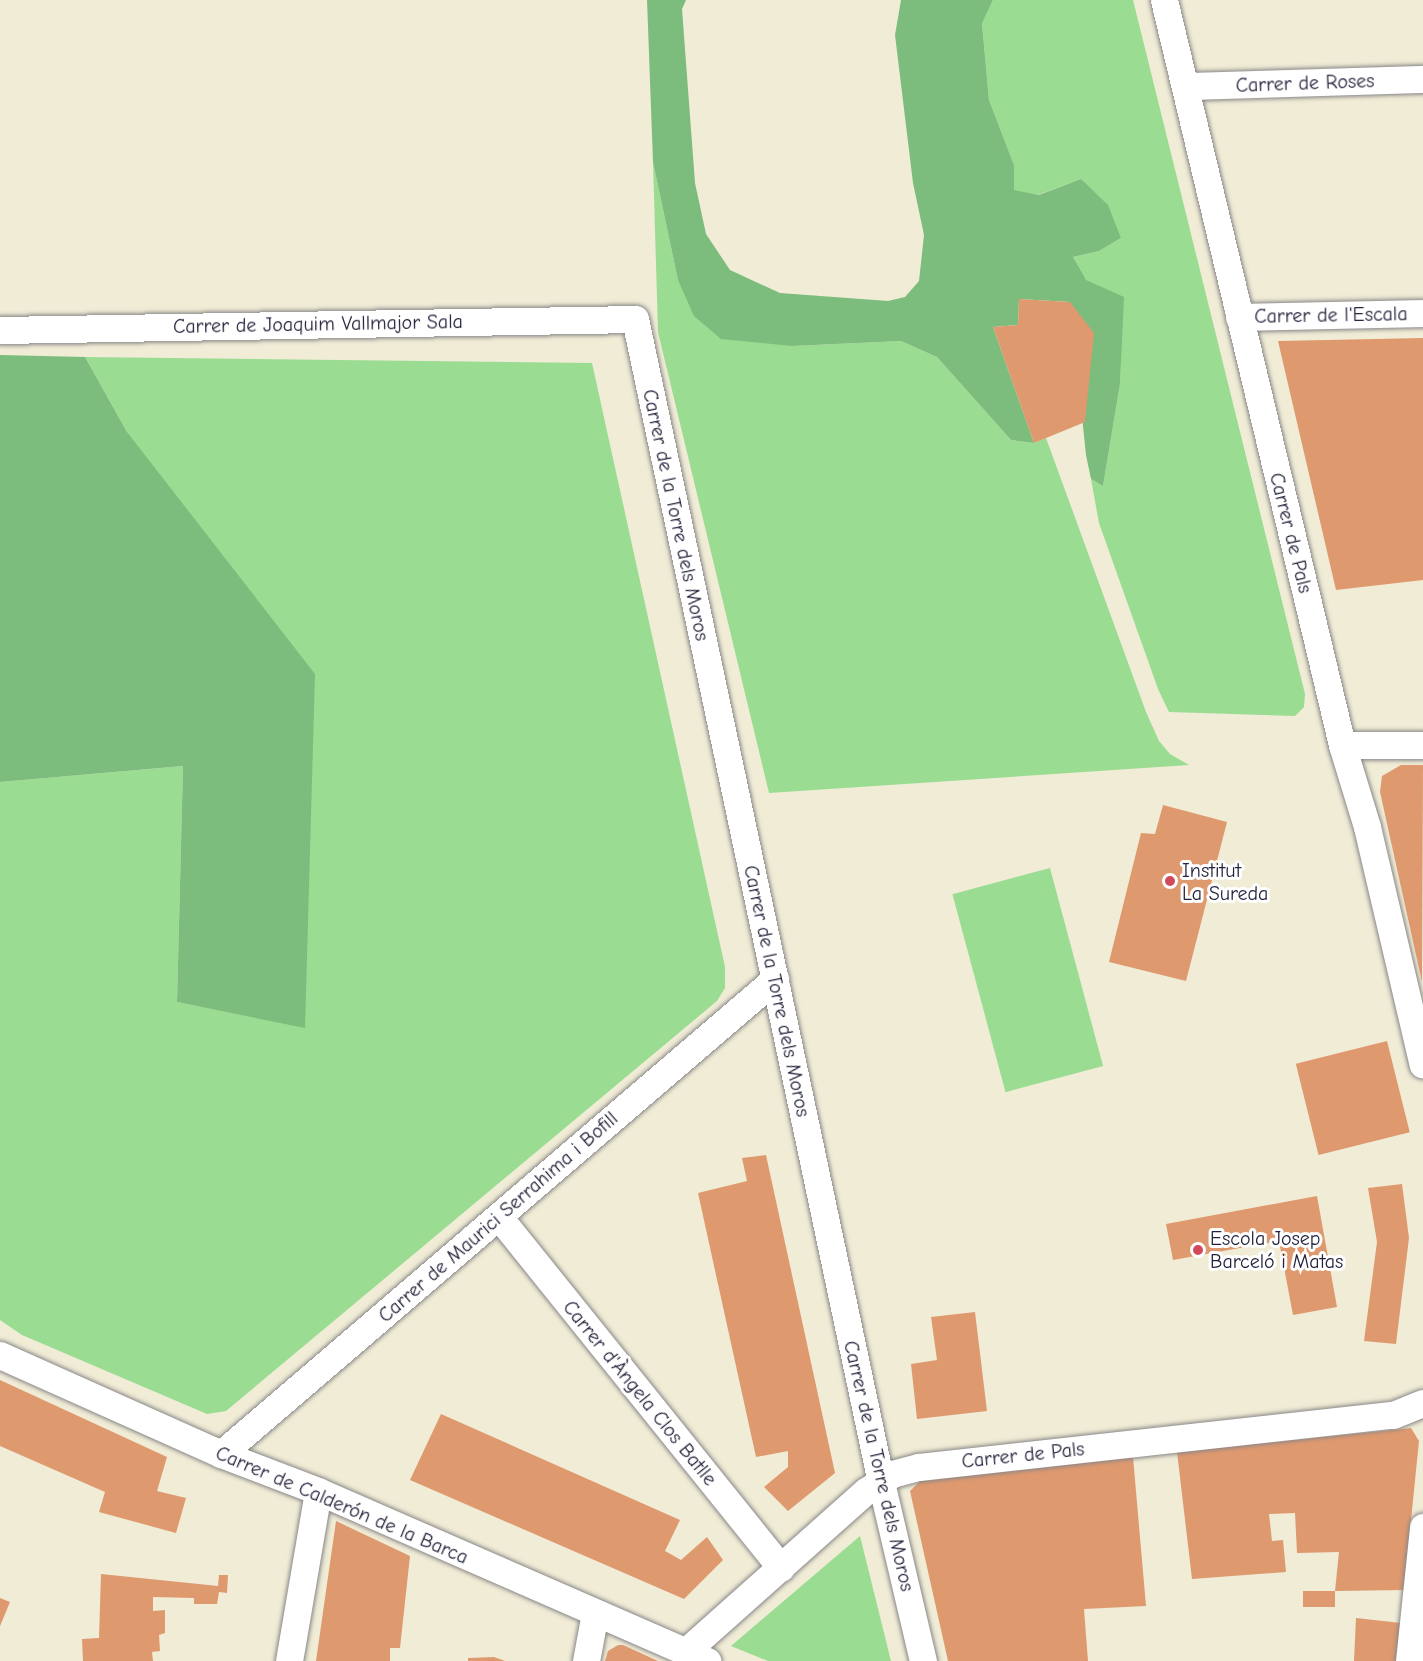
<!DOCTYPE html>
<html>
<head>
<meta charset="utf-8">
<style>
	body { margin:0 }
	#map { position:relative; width:1423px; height:1661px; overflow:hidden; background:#f0ecd6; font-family:"Comic Neue",sans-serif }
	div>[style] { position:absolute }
	.green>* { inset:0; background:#9bdc93; transform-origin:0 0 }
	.forest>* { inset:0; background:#7cbc7d }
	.building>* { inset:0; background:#df996f; transform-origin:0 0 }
	.roads { filter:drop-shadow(0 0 2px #898788) drop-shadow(0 0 2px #898788) }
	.street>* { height:27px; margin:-13.5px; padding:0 13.5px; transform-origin:13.5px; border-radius:13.5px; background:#fff }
	.dots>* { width:16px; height:16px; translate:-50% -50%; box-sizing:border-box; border:3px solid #fff; border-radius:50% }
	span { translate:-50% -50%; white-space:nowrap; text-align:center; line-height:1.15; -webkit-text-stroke:6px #fff; paint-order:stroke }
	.street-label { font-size:20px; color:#22223b }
	.poi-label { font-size:20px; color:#22223b }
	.left { translate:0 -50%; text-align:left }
</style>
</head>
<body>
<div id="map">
	<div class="green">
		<div style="clip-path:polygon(993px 0,1133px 0,1305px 694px,1304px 707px,1295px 716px,1169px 712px,1158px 689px,1099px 523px,1091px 479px,1103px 486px,1120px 384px,1121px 354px,1073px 257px,1099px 251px,1121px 238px,1081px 179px,1038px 195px,1014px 191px,1014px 165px,989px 100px,982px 22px)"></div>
		<div style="clip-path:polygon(653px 162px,678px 280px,792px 346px,901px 341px,937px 357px,1011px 440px,1034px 443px,1046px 438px,1146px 712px,1159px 741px,1170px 754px,1189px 765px,769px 793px,658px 332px)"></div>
		<div style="clip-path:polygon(85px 357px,592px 363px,725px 967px,725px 988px,717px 1001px,226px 1411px,207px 1414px,22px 1335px,0 1320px,0 782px,183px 766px,177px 1002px,305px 1027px,127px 432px)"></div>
		<div style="left:1050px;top:868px;width:205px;height:101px;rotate:75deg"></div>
		<div style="clip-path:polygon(860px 1536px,891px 1661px,768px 1661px,731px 1646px)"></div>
	</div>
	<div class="forest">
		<div style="clip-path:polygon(647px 0,686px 0,682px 9px,695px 183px,706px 234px,730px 270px,780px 293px,888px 301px,905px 297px,919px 281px,924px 235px,913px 183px,895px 35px,901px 0,993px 0,982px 23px,989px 100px,1014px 165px,1014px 190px,1039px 195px,1081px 179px,1108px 205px,1121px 238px,1099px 251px,1073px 257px,1086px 280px,1124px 297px,1120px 384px,1103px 486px,1091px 479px,1086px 455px,1070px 302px,1019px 299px,1018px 325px,993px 327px,1034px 443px,1011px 440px,937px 357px,901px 341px,792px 346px,721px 339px,694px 316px,678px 280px,653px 162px)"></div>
		<div style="clip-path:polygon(0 355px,85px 357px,127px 432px,315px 674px,305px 1028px,177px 1002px,183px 766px,0 782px)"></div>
	</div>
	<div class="building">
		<div style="clip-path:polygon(1019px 299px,1070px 302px,1094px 333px,1085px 422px,1034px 443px,993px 327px,1018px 325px)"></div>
		<div style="clip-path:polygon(1423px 338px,1423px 580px,1336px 590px,1278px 341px)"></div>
		<div style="clip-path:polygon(1401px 765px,1423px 765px,1422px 982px,1380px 792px,1382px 776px)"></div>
		<div style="clip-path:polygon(1163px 805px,1227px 822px,1186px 981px,1109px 962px,1141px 833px,1155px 834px)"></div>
		<div style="left:1387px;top:1041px;width:94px;height:94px;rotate:76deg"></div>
		<div style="clip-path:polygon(766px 1155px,835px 1473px,788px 1511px,764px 1487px,788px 1467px,788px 1451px,756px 1457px,698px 1193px,747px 1181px,742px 1158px)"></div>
		<div style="clip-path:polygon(1402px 1184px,1409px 1238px,1396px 1344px,1364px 1341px,1377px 1242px,1368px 1188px)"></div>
		<div style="clip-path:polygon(1317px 1196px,1337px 1307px,1293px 1315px,1279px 1241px,1173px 1260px,1166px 1224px)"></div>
		<div style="clip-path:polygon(975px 1312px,987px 1411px,917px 1419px,911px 1364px,937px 1360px,931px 1317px)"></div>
		<div style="clip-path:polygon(0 1380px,167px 1457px,157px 1491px,186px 1498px,176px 1533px,99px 1512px,105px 1492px,0 1446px)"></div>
		<div style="clip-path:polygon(441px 1414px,680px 1520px,665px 1551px,681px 1560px,707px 1537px,723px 1560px,684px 1599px,410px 1480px)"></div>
		<div style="clip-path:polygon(1411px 1428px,1419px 1441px,1404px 1590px,1335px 1591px,1339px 1552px,1297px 1553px,1295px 1513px,1269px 1514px,1272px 1541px,1283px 1540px,1286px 1572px,1192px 1579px,1177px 1452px)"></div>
		<div style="clip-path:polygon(1133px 1457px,1146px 1606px,1084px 1609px,1088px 1661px,948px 1661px,910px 1491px,922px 1479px)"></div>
		<div style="clip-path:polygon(336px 1521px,410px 1556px,400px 1648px,390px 1648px,390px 1661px,316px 1661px)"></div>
		<div style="clip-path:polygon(101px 1574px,218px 1586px,219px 1575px,228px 1575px,227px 1593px,219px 1592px,217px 1604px,194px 1604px,194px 1598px,153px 1597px,153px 1611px,165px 1610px,165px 1633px,159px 1635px,160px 1651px,152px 1652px,153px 1661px,83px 1661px,82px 1639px,99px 1638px)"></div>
		<div style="left:1335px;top:1591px;width:16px;height:32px;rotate:90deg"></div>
		<div style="clip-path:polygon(0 1598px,10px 1602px,0 1626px)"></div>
		<div style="clip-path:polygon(1356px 1618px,1401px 1623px,1397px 1661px,1354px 1661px)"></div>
		<div style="clip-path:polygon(618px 1645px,623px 1645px,658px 1661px,605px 1661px,608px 1651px)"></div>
		<div style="clip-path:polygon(494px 1657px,505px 1661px,468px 1661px,468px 1658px)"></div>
	</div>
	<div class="roads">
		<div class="street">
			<div style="left:1164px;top:0;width:766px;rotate:76.56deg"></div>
			<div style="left:1342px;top:745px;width:86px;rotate:73deg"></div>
			<div style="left:1367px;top:827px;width:244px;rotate:76.8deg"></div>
			<div style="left:1187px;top:86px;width:236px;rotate:-1.7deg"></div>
			<div style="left:1239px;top:317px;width:184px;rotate:-1.2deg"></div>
			<div style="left:0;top:330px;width:635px;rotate:-0.99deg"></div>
			<div style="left:635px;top:319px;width:1189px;rotate:78.06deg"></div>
			<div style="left:881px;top:1482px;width:184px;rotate:76.8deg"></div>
			<div style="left:1342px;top:745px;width:81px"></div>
			<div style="left:499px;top:1217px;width:450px;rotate:51.2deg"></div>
			<div style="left:0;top:1355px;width:242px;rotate:24.1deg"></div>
			<div style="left:221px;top:1454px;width:104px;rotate:20.9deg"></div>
			<div style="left:318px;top:1491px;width:425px;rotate:23.6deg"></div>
			<div style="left:221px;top:1454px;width:730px;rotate:-40.61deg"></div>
			<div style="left:685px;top:1652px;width:242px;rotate:-41.7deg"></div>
			<div style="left:866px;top:1491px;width:31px;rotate:-33deg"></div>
			<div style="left:892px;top:1474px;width:28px;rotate:-15deg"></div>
			<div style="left:919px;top:1467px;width:477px;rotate:-6.3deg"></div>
			<div style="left:1393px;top:1415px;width:32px;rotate:-22deg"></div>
			<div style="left:289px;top:1661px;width:172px;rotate:-80.3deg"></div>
			<div style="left:586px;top:1661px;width:49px;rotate:-79.4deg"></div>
			<div style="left:1409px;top:1661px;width:135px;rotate:-84deg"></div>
		</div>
	</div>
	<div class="dots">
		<div style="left:1170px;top:881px;background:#d1495b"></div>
		<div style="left:1198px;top:1250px;background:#d1495b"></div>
	</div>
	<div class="street-label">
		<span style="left:1305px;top:83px;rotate:-2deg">Carrer de Roses</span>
		<span style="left:1331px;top:315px;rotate:-1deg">Carrer de l'Escala</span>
		<span style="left:318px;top:324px;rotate:-1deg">Carrer de Joaquim Vallmajor Sala</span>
		<span style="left:676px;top:515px;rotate:78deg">Carrer de la Torre dels Moros</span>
		<span style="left:1291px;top:533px;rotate:76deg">Carrer de Pals</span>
		<span style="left:777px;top:991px;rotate:78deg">Carrer de la Torre dels Moros</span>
		<span style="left:498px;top:1217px;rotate:-41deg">Carrer de Maurici Serrahima i Bofill</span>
		<span style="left:640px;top:1393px;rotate:51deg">Carrer d'Àngela Clos Batlle</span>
		<span style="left:1023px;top:1455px;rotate:-6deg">Carrer de Pals</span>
		<span style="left:879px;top:1466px;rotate:77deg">Carrer de la Torre dels Moros</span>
		<span style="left:342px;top:1505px;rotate:23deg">Carrer de Calderón de la Barca</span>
	</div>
	<div class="poi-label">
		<span class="left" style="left:1182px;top:882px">Institut<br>La Sureda</span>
		<span class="left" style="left:1210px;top:1250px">Escola Josep<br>Barceló i Matas</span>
	</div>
</div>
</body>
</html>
